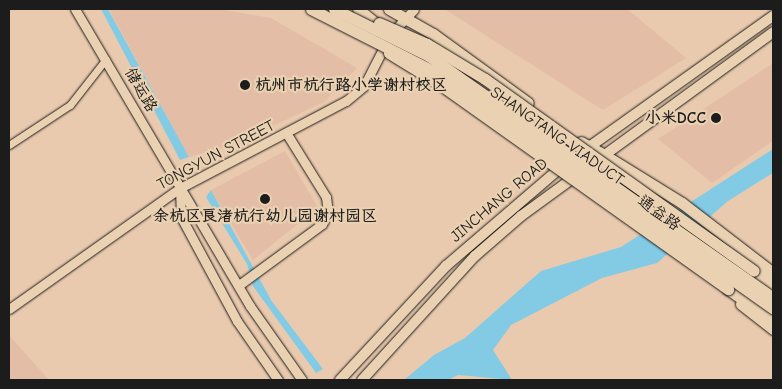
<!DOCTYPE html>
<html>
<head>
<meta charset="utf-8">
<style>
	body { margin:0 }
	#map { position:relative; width:782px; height:389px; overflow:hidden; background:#eacaae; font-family:"Comic Neue","LXGW WenKai TC",sans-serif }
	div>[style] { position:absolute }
	.built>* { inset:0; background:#e3bda5 }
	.water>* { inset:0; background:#83cbe4 }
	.roads { filter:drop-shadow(0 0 1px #1c1c1c) drop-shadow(0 0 1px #1c1c1c) }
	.minor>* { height:7px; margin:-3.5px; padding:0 3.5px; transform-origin:3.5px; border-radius:3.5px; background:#ead1b2 }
	.tertiary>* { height:9px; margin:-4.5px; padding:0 4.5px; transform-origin:4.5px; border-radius:4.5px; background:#ead1b2 }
	.secondary>* { height:10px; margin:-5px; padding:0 5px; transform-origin:5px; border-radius:5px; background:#ead1b2 }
	.primary>* { height:11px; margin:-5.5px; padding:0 5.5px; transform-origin:5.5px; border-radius:5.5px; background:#ead1b2 }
	.trunk>* { height:11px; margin:-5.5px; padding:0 5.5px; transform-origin:5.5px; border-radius:5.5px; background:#ead1b2 }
	.bridges { filter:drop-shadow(0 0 1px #1c1c1c) drop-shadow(0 0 1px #1c1c1c) }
	.trunk-bridge>* { height:11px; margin:-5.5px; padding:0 5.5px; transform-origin:5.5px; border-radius:5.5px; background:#ead1b2 }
	.dots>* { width:14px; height:14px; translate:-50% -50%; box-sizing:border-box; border:2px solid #ead1b2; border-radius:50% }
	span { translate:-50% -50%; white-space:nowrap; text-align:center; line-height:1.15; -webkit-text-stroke:4.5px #ead1b2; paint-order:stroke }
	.poi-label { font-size:16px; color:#1c1c1c; font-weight:700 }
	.left { translate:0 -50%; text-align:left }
	.right { translate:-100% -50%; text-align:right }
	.street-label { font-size:16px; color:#1c1c1c }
	.frame { position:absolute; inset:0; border:10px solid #1c1c1c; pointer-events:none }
</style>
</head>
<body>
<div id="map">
	<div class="built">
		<div style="clip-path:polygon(109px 9px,218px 9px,271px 18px,357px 68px,324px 102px,233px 145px,189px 157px)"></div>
		<div style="clip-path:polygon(627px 9px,686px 58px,603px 110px,446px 10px)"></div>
		<div style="clip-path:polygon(773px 63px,773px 141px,712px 183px,658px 139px)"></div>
		<div style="clip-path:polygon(285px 151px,318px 208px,253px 260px,211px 190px)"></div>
		<div style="clip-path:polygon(9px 335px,49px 380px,9px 380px)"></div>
	</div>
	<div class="water">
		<div style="clip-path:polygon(101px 9px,108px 9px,189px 157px,180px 160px)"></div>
		<div style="clip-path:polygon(773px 149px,773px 173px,728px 201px,657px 263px,602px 278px,511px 325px,493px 350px,512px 380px,458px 375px,448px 380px,404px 380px,434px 355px,465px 338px,541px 271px,621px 247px)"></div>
		<div style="clip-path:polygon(211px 190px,271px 300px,323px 369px,316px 373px,253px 286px,247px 264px,206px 197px)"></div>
	</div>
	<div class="roads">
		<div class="minor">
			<div style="left:9px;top:145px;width:73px;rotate:-33.3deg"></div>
			<div style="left:70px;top:105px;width:58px;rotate:-52deg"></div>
		</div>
		<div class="tertiary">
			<div style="left:75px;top:9px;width:345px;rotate:59.5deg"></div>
			<div style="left:250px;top:306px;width:90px;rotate:54.9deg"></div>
			<div style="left:180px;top:188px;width:29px;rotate:88deg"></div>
			<div style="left:181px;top:217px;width:118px;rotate:61.7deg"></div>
			<div style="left:237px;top:321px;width:72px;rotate:55.2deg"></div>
			<div style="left:239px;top:285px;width:103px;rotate:-36.3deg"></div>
			<div style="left:322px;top:224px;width:13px;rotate:-61deg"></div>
			<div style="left:328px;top:213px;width:16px;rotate:-97deg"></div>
			<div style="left:326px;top:197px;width:74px;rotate:-121.8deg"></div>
			<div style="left:9px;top:309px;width:209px;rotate:-35.3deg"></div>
			<div style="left:180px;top:188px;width:187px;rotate:-27.7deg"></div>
			<div style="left:346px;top:101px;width:23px;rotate:-40deg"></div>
			<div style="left:364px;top:86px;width:57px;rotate:-63deg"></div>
			<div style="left:390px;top:35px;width:35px;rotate:-47deg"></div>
		</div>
		<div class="secondary">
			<div style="left:585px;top:150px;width:231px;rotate:-35.5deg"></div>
			<div style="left:340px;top:380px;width:156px;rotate:-47.1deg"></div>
			<div style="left:446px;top:266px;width:157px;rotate:-40.6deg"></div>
			<div style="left:362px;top:380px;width:168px;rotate:-47.7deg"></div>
			<div style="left:475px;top:256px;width:61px;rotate:-41deg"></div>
			<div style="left:521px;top:216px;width:312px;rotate:-36.1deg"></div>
		</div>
		<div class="primary">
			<div style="left:358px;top:9px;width:36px;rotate:39deg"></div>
			<div style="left:389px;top:9px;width:51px;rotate:29.6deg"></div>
			<div style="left:433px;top:34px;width:117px;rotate:36deg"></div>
			<div style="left:581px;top:142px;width:26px;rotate:29deg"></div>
			<div style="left:604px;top:155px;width:21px;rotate:51deg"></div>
			<div style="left:609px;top:158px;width:86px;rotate:31.7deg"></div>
			<div style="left:682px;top:203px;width:115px;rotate:37.6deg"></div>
			<div style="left:741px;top:304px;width:41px;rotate:38deg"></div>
		</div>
		<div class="trunk">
			<div style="left:754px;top:271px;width:24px;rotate:38deg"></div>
			<div style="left:728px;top:289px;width:55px;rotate:35.4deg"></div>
		</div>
	</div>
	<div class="bridges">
		<div class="trunk-bridge">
			<div style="left:311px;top:9px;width:155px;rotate:26.9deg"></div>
			<div style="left:449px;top:79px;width:397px;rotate:35.3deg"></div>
			<div style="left:334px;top:9px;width:106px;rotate:26.3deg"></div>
			<div style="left:429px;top:56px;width:421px;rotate:35.1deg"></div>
			<div style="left:379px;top:23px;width:52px;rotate:23.6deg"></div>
			<div style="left:427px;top:44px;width:68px;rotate:31.1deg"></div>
			<div style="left:485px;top:79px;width:330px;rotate:35.5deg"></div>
			<div style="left:389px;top:53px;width:57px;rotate:31.5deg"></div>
			<div style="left:438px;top:83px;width:356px;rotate:35.4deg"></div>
		</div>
	</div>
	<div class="dots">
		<div style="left:245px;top:85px;background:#1c1c1c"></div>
		<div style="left:716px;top:118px;background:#1c1c1c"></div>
		<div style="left:265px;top:199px;background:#1c1c1c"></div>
	</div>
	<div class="poi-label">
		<span class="left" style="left:255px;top:85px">杭州市杭行路小学谢村校区</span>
		<span class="right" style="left:706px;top:118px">小米DCC</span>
		<span style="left:265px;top:216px">余杭区良渚杭行幼儿园谢村园区</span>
	</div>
	<div class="street-label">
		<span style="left:141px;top:90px;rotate:60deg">储运路</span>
		<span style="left:557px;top:136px;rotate:35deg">SHANGTANG VIADUCT</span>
		<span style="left:216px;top:155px;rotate:-28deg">TONGYUN STREET</span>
		<span style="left:499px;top:200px;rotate:-40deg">JINCHANG ROAD</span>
		<span style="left:659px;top:213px;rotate:36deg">通益路</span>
	</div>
	<div class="frame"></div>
</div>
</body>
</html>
